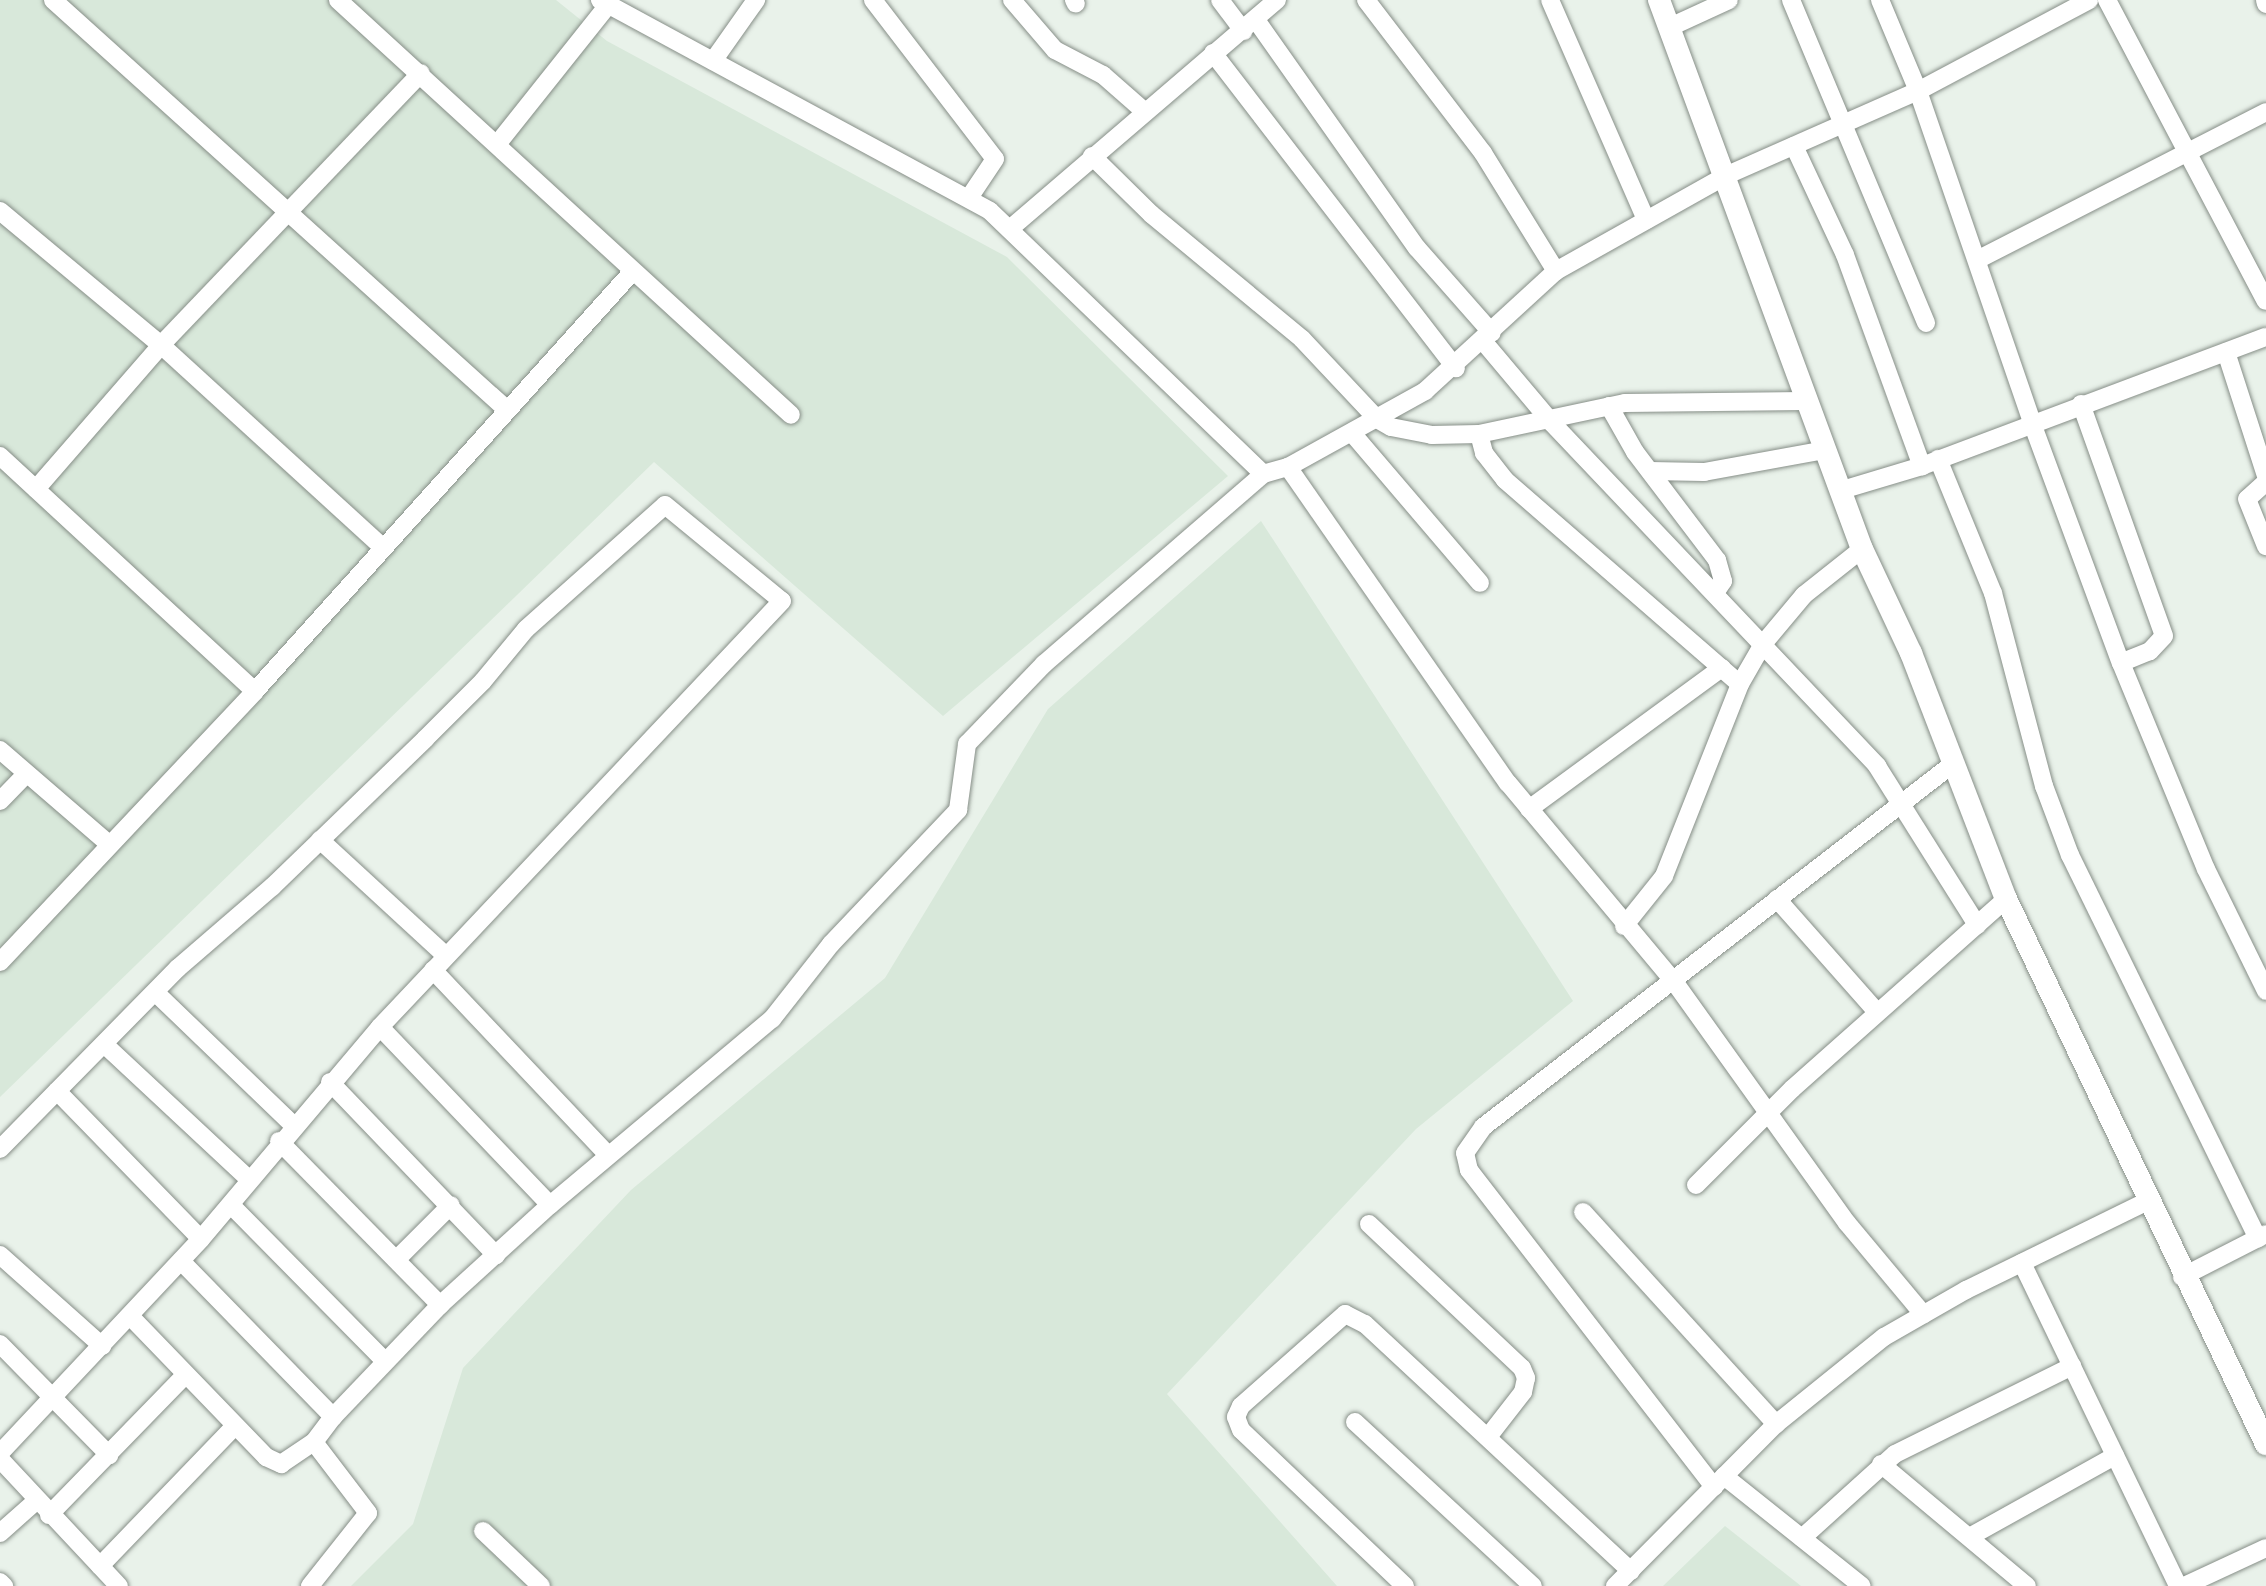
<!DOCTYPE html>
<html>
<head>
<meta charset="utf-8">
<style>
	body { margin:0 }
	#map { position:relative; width:2266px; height:1586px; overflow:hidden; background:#e9f2ea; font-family:Rubik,sans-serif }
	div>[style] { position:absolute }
	.built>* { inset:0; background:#d8e8da }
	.roads { filter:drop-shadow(0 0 2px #868e87) drop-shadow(0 0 2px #868e87) }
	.minor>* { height:18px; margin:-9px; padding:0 9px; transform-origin:9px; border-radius:9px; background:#fff }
	.tertiary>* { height:22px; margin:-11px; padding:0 11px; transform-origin:11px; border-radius:11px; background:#fff }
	span { translate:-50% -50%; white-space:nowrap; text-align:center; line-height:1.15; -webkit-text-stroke:6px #e9f2ea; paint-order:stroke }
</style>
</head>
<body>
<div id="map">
	<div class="built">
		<div style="clip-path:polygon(0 0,556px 0,607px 41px,1007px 257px,1228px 476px,943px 716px,654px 462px,0 1097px)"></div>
		<div style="clip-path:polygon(1261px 521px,1573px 1001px,1416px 1129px,1167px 1394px,1337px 1586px,351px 1586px,413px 1524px,463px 1368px,631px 1190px,885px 978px,1048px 709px)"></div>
		<div style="clip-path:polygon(1725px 1526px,1801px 1586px,1663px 1586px)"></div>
	</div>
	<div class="roads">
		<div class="minor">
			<div style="left:53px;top:0;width:609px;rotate:42.07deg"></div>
			<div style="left:338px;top:0;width:614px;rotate:42.49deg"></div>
			<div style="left:600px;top:0;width:443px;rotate:28.4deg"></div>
			<div style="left:990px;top:211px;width:379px;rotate:43.9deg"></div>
			<div style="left:1263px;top:474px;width:26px;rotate:-16deg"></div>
			<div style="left:1288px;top:467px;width:157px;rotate:-29deg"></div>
			<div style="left:1425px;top:391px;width:178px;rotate:-42.5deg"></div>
			<div style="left:1556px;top:271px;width:194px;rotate:-29.3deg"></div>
			<div style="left:1725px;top:176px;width:211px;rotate:-23.8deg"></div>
			<div style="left:1918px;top:91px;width:194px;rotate:-28deg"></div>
			<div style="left:873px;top:0;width:200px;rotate:52.5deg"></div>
			<div style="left:995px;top:159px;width:47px;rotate:123.7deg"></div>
			<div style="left:1012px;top:0;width:66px;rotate:49.3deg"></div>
			<div style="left:1055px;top:50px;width:54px;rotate:27.5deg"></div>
			<div style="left:1103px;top:75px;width:53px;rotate:41.2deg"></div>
			<div style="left:1074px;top:0;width:4px;rotate:63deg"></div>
			<div style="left:1220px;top:0;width:39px;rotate:53deg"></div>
			<div style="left:1366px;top:0;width:193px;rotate:52.6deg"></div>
			<div style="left:1483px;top:153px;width:139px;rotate:58.3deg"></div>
			<div style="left:1550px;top:0;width:240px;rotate:66.4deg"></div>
			<div style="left:1791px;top:0;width:350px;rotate:67.3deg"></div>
			<div style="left:1880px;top:0;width:99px;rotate:67.3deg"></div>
			<div style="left:1918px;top:91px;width:351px;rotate:71deg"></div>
			<div style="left:2032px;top:423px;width:256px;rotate:69.7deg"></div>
			<div style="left:2121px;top:663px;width:223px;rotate:67.6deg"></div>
			<div style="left:2206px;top:869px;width:136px;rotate:63.8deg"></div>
			<div style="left:2107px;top:0;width:340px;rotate:62.2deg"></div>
			<div style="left:2265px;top:0;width:4px;rotate:76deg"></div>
			<div style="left:1256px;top:20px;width:279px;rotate:54.8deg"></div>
			<div style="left:1417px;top:248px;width:113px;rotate:48.6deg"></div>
			<div style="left:1668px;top:28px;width:67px;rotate:-24.7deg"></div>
			<div style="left:1213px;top:53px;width:398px;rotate:52.4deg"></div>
			<div style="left:713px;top:61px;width:75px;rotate:-54.8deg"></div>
			<div style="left:499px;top:142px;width:175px;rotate:-51.5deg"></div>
			<div style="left:1794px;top:146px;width:120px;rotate:64.9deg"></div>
			<div style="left:1845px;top:255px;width:225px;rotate:70deg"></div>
			<div style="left:1092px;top:156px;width:83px;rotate:44.5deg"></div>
			<div style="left:1151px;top:214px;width:196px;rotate:39.6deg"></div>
			<div style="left:1302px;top:339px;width:110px;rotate:46.8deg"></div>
			<div style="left:1377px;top:419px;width:16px;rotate:30deg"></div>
			<div style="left:1391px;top:427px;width:42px;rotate:11deg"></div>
			<div style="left:1432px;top:435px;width:47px;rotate:-1.2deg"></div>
			<div style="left:1479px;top:434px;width:149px;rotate:-12deg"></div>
			<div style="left:1625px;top:403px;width:180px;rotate:-0.6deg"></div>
			<div style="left:0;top:211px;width:209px;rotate:39.8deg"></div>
			<div style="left:161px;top:345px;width:299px;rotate:42.4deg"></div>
			<div style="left:1012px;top:227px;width:349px;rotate:-40.6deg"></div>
			<div style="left:1979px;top:259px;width:322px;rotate:-27.1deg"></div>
			<div style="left:1483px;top:341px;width:107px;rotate:49.9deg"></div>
			<div style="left:1552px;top:423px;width:473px;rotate:46.5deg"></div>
			<div style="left:1877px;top:766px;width:188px;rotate:57.8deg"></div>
			<div style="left:2226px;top:352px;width:130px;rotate:72.1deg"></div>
			<div style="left:2081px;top:404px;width:246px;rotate:70.3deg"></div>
			<div style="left:2164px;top:636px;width:21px;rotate:133deg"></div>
			<div style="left:2150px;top:651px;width:31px;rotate:158deg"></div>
			<div style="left:1609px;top:406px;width:53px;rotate:60.5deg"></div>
			<div style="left:1635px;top:452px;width:136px;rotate:52.8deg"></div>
			<div style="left:1717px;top:560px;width:22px;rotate:74deg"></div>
			<div style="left:1723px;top:581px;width:14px;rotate:124deg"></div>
			<div style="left:1352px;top:433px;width:197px;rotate:49.5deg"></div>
			<div style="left:1479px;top:434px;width:20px;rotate:75deg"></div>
			<div style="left:1484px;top:453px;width:34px;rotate:52deg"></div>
			<div style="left:1505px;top:480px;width:311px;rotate:41deg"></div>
			<div style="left:0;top:456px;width:347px;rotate:42.7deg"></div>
			<div style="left:1938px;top:459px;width:145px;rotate:67.7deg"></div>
			<div style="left:1993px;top:593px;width:200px;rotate:75.2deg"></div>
			<div style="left:2044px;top:786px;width:74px;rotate:69.4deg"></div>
			<div style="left:2070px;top:855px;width:427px;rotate:63.9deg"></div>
			<div style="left:1288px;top:467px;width:385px;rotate:55.2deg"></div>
			<div style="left:1508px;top:783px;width:257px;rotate:50.1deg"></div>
			<div style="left:1673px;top:980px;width:299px;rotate:54.4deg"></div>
			<div style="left:1847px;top:1223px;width:119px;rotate:50.1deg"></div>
			<div style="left:1650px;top:471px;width:54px;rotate:1.1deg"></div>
			<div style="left:1704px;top:472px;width:123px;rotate:-10.3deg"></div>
			<div style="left:2266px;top:482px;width:25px;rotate:138deg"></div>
			<div style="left:2247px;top:499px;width:51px;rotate:68deg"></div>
			<div style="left:36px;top:489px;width:191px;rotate:-49deg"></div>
			<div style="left:161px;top:345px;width:376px;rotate:-46.3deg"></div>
			<div style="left:1842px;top:490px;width:84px;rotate:-16.7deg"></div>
			<div style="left:1922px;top:466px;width:367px;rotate:-20.6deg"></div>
			<div style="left:0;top:750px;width:145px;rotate:40.8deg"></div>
			<div style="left:0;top:801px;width:37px;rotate:-46deg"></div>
			<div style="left:1529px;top:809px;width:239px;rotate:-36.2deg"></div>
			<div style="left:320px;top:840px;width:171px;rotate:42.6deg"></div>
			<div style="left:1777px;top:899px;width:151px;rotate:48.5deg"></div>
			<div style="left:1624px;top:926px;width:64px;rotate:-51.3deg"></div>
			<div style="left:1664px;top:876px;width:206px;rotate:-68.4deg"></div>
			<div style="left:1740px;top:684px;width:46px;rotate:-60.1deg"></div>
			<div style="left:1763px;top:644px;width:64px;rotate:-50.1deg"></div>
			<div style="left:1804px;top:595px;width:74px;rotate:-38.4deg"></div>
			<div style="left:0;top:962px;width:372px;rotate:-46.7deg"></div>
			<div style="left:255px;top:691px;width:565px;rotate:-48.01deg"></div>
			<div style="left:433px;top:970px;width:255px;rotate:46.6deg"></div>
			<div style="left:156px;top:993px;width:190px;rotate:43.9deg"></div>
			<div style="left:380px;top:1027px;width:246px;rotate:46.3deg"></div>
			<div style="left:105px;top:1045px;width:198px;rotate:43deg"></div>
			<div style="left:330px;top:1082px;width:240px;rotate:46.2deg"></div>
			<div style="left:57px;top:1091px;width:206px;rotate:45.8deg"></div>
			<div style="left:279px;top:1141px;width:230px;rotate:45.5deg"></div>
			<div style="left:0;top:1149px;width:254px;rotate:-45.5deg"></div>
			<div style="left:178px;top:968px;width:124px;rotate:-40.8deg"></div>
			<div style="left:272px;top:887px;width:213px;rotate:-44deg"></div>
			<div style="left:425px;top:739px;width:82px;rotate:-45deg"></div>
			<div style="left:483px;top:681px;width:67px;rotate:-50.4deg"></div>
			<div style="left:526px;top:629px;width:186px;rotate:-41.7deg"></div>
			<div style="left:665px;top:505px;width:151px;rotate:39.4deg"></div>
			<div style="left:782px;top:601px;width:586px;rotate:133.34deg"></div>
			<div style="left:380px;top:1027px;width:277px;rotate:130.2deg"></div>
			<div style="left:201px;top:1239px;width:294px;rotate:133.2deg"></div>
			<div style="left:1696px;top:1185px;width:136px;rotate:-45deg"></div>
			<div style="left:1792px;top:1089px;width:286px;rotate:-41.6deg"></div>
			<div style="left:231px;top:1205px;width:218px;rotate:45.4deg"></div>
			<div style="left:1583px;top:1212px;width:287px;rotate:47.7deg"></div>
			<div style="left:1369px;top:1224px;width:210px;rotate:43.3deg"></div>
			<div style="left:1522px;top:1368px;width:11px;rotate:68deg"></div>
			<div style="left:1526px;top:1378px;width:14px;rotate:102deg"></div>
			<div style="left:1523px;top:1392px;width:57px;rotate:127.9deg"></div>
			<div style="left:0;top:1255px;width:137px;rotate:41.7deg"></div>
			<div style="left:397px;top:1259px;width:76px;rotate:-45deg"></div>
			<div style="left:181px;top:1261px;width:218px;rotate:45.7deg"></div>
			<div style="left:2022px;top:1263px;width:359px;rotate:64.2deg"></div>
			<div style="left:2182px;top:1277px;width:94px;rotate:-27.1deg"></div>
			<div style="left:130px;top:1316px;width:196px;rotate:46deg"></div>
			<div style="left:266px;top:1457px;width:17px;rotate:25deg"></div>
			<div style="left:281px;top:1464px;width:40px;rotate:-34deg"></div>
			<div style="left:0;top:1344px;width:156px;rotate:45.5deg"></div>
			<div style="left:1355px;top:1422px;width:242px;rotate:42.7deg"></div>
			<div style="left:0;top:1459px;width:174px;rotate:46.9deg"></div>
			<div style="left:1881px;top:1464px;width:190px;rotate:39.9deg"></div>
			<div style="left:1724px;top:1476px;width:176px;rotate:38.6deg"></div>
			<div style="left:1714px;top:1487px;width:401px;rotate:-127.7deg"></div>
			<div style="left:1469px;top:1170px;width:17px;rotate:-103deg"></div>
			<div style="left:1465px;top:1153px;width:32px;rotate:-55deg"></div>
			<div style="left:1483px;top:1127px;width:595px;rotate:-37.7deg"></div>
			<div style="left:49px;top:1515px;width:195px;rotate:-45.8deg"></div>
			<div style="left:483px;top:1531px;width:80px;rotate:43.5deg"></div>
			<div style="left:0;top:1533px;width:48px;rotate:-41.6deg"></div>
			<div style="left:1971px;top:1536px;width:165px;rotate:-29.1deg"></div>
			<div style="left:1802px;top:1538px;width:125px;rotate:-42.1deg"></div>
			<div style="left:1895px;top:1454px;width:198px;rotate:-26.4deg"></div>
			<div style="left:100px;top:1566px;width:192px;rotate:-46.1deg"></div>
			<div style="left:0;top:1582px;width:6px;rotate:45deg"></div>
			<div style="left:310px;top:1586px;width:93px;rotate:-51.5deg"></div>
			<div style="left:368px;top:1513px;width:89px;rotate:-127.3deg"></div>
			<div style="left:314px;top:1442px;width:31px;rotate:-53deg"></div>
			<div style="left:333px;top:1417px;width:155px;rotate:-46.3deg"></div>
			<div style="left:440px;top:1305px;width:149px;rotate:-42.3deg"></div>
			<div style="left:550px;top:1205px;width:290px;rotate:-40deg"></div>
			<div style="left:772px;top:1019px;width:95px;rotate:-51.8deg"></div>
			<div style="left:831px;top:944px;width:185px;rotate:-46.5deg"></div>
			<div style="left:958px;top:810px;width:67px;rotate:-82.2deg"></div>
			<div style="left:967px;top:744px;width:111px;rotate:-46.1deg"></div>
			<div style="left:1044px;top:664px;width:290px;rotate:-40.9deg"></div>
			<div style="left:1405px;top:1586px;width:226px;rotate:-136.4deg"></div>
			<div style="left:1241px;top:1430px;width:14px;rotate:-111deg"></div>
			<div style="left:1236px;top:1417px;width:12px;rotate:-66deg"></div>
			<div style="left:1241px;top:1406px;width:139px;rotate:-41.5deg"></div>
			<div style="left:1345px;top:1314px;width:22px;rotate:27deg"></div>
			<div style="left:1365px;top:1324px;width:363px;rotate:42.9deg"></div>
			<div style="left:1615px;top:1586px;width:228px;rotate:-45.2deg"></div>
			<div style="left:1776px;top:1424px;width:139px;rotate:-38.9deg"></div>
			<div style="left:1884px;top:1337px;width:95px;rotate:-29.8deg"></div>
			<div style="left:1966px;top:1290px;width:205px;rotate:-26.1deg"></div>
			<div style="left:2184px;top:1586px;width:90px;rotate:-24.9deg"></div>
		</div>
		<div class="tertiary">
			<div style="left:1659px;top:0;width:585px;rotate:69.71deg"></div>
			<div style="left:1862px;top:549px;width:115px;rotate:64.8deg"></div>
			<div style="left:1911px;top:653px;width:264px;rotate:68.9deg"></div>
			<div style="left:2006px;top:899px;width:604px;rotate:64.5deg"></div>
		</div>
	</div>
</div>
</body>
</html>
